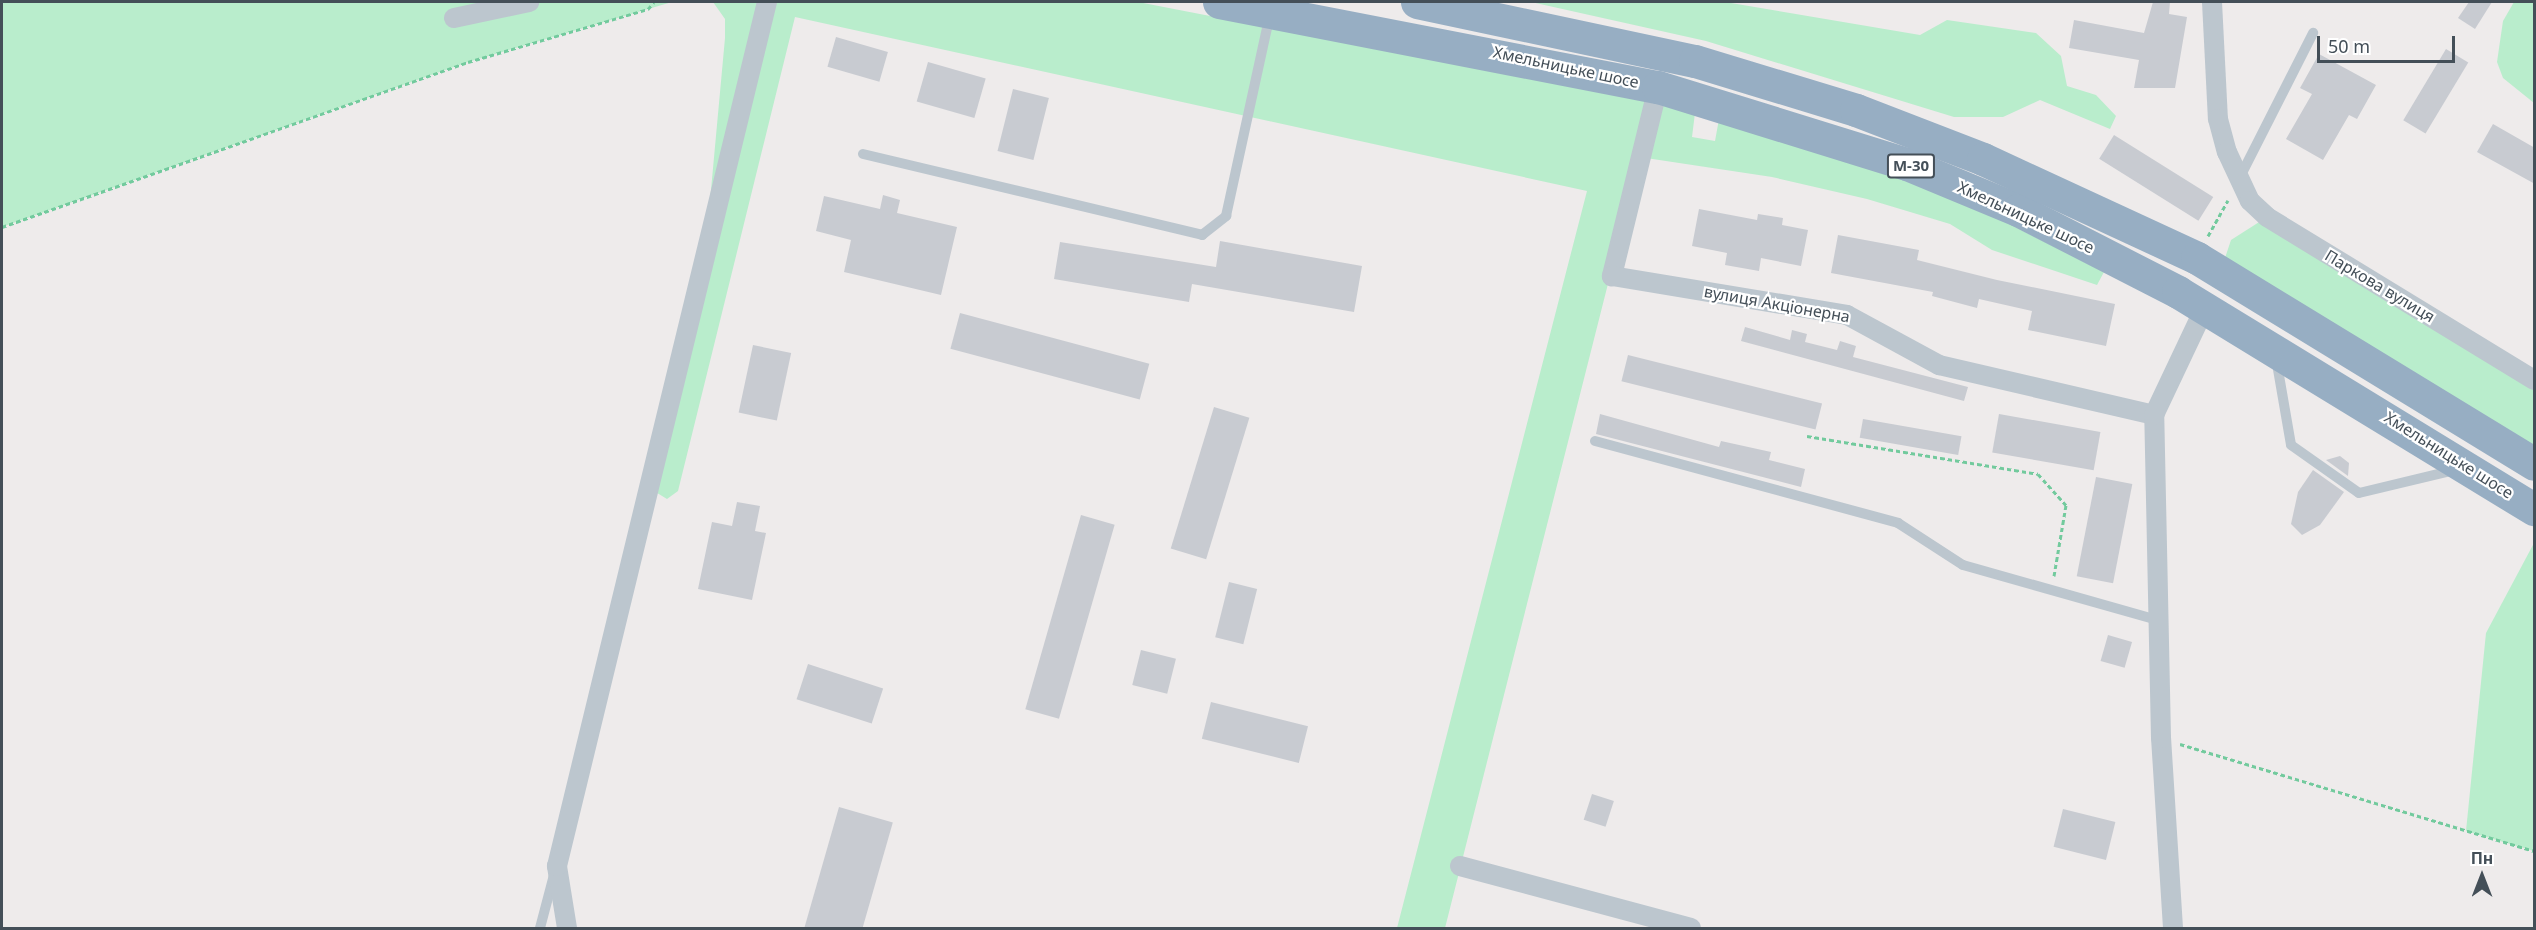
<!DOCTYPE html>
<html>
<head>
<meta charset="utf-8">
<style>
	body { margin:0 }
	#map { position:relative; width:2536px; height:930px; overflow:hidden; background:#eeebeb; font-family:"Noto Sans",sans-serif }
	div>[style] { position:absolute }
	.green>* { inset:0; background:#b9edcc }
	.building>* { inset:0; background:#c8cbd1; transform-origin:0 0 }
	.path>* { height:3px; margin-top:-1.5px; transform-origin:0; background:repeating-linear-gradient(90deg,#72ca9d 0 4.5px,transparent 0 7.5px) }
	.service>* { height:10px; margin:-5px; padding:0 5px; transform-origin:5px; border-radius:5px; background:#bcc6ce }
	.minor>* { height:20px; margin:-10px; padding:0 10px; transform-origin:10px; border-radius:10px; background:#bcc6ce }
	.trunk>* { height:33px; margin:-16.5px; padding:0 16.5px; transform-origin:16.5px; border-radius:16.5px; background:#97aec3 }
	span { translate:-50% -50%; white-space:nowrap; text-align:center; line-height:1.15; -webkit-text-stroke:4.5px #fff; paint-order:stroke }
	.shield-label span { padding:2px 4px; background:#fff; border:2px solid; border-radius:4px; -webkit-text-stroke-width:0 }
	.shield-label { font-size:15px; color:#444f58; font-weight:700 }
	.street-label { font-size:16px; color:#444f58 }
	.frame { position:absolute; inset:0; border:3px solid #444f58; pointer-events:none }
	.north { position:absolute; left:2452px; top:846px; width:60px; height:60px; -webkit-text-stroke:4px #fff; paint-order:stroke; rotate:0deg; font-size:16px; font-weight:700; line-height:24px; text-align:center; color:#444f58 }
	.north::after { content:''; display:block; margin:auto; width:21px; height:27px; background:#444f58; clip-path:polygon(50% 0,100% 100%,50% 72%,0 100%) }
	.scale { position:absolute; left:2317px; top:36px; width:138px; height:27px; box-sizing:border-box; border:3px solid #444f58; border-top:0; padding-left:8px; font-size:18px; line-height:21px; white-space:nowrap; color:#444f58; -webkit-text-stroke:4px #fff; paint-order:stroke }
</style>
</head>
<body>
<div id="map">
	<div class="green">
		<div style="clip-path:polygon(2px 2px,672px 2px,468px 62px,2px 227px)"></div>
		<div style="clip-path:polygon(713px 2px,1138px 2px,1654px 102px,1445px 928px,1397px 928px,1587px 191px,795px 17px,678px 491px,667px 499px,649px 488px,705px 255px,725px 38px,725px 19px)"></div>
		<div style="clip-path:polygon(1531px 2px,1725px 2px,1920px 35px,1947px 20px,2036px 33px,2061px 56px,2067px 86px,2096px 95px,2116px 116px,2110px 129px,2040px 100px,2003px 117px,1954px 117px,1706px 41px)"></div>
		<div style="clip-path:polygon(2514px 2px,2534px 2px,2534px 103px,2503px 78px,2497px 62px,2503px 21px)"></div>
		<div style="clip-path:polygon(1660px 103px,1695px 113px,1692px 137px,1715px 141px,1719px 119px,1768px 133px,1968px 203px,2104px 272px,2097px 285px,1992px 250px,1950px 224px,1867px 199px,1772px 177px,1646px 158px)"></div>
		<div style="clip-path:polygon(2267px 217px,2534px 380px,2534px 449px,2225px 258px,2231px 240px)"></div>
		<div style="clip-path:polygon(2534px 543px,2534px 851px,2466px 831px,2486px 633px)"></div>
	</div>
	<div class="building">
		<div style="clip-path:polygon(2153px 2px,2170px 2px,2169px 14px,2187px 17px,2175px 88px,2134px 88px,2139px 60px,2069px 48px,2074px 20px,2144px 33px)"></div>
		<div style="clip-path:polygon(2469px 2px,2492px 2px,2475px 29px,2458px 18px)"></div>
		<div style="left:836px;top:37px;width:54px;height:31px;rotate:16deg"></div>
		<div style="left:2446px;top:49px;width:26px;height:83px;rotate:31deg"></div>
		<div style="clip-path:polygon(2319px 54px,2376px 85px,2357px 119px,2349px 115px,2323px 160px,2286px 139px,2312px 94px,2300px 88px)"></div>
		<div style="left:928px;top:62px;width:60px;height:41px;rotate:16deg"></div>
		<div style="left:1013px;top:89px;width:37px;height:64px;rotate:14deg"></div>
		<div style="clip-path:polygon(2493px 124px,2535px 148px,2535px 184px,2477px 152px)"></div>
		<div style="left:2114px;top:135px;width:117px;height:28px;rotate:32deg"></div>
		<div style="clip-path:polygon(883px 195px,900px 200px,897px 213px,957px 227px,941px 295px,844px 272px,851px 240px,816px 231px,824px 196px,880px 209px)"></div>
		<div style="clip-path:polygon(1699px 209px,1757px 220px,1758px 214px,1783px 218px,1782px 225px,1808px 230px,1801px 266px,1761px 258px,1759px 271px,1725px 265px,1727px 253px,1692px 246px)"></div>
		<div style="clip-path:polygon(1838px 235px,1919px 250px,1917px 260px,1997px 280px,2115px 304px,2106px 346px,2028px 330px,2032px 311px,1979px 299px,1977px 308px,1932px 296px,1933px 292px,1831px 273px)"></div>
		<div style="clip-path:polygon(1220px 241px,1362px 266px,1354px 312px,1192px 284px,1189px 302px,1054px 279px,1060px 242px,1216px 267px)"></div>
		<div style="left:960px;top:313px;width:196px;height:37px;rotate:15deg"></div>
		<div style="clip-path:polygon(1745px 327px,1790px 340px,1792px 330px,1807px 334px,1805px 342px,1837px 350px,1840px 341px,1856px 346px,1853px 357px,1968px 387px,1964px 401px,1741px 341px)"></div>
		<div style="left:753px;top:345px;width:39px;height:69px;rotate:12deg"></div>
		<div style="left:1628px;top:355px;width:200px;height:27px;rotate:14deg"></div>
		<div style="left:1214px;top:407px;width:37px;height:148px;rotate:17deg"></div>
		<div style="clip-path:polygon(1600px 414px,1719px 447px,1721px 441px,1771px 452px,1769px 460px,1805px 469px,1801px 487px,1596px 434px)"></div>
		<div style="left:1999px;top:414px;width:103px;height:39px;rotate:10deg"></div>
		<div style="left:1863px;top:419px;width:100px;height:19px;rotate:10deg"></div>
		<div style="clip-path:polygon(2340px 456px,2349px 463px,2348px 476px,2326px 460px)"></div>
		<div style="clip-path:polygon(2313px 470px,2344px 492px,2320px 525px,2302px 535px,2291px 524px,2298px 492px)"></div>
		<div style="left:2096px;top:477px;width:37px;height:101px;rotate:11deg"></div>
		<div style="clip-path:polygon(737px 502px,760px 506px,755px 531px,766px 533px,752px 600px,698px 589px,712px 522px,732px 526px)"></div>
		<div style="left:1081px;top:515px;width:35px;height:202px;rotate:16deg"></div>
		<div style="left:1229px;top:582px;width:29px;height:57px;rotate:14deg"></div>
		<div style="left:2108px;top:635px;width:25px;height:27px;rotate:16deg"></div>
		<div style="left:1141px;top:650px;width:36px;height:36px;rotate:14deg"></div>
		<div style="left:808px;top:664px;width:79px;height:37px;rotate:18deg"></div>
		<div style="left:1211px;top:702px;width:100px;height:38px;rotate:14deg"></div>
		<div style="left:1592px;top:794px;width:23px;height:27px;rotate:18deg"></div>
		<div style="left:839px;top:807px;width:56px;height:125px;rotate:16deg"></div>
		<div style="left:2063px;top:809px;width:54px;height:39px;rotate:14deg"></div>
	</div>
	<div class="path">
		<div style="left:2px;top:227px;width:494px;rotate:-19.5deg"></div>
		<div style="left:468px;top:62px;width:188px;rotate:-16.4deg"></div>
		<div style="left:648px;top:9px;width:9px;rotate:-49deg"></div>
		<div style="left:2208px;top:236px;width:41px;rotate:-60.9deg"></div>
		<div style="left:1807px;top:436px;width:234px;rotate:9.3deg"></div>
		<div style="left:2038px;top:474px;width:42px;rotate:47.9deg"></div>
		<div style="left:2066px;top:505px;width:72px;rotate:99.6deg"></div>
		<div style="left:2180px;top:744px;width:370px;rotate:16.8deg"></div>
	</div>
	<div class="service">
		<div style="left:863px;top:154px;width:349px;rotate:13.4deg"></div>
		<div style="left:1202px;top:235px;width:31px;rotate:-38deg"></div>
		<div style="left:1226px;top:216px;width:206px;rotate:-77.7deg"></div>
		<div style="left:2239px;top:179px;width:164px;rotate:-63.1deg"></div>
		<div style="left:2276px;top:358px;width:88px;rotate:80.2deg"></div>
		<div style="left:2291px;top:445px;width:83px;rotate:35.2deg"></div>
		<div style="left:2359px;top:493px;width:99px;rotate:-13.5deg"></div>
		<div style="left:1595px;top:441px;width:314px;rotate:15.1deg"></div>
		<div style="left:1898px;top:523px;width:77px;rotate:32.9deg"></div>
		<div style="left:1963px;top:565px;width:202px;rotate:15.8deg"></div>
		<div style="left:540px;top:928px;width:55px;rotate:-75.2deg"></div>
	</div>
	<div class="minor">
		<div style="left:2212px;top:2px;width:117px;rotate:87.1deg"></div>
		<div style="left:2218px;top:119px;width:34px;rotate:75deg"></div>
		<div style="left:2227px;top:152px;width:54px;rotate:64.9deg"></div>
		<div style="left:2250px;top:201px;width:23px;rotate:43deg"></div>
		<div style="left:2267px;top:217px;width:313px;rotate:31.4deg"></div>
		<div style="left:454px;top:18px;width:77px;rotate:-12deg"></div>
		<div style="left:1658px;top:87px;width:195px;rotate:103.7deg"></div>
		<div style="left:1612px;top:276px;width:238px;rotate:9.4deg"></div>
		<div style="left:1847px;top:315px;width:105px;rotate:28.5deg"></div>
		<div style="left:1939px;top:365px;width:221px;rotate:13.1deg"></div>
		<div style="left:1460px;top:866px;width:239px;rotate:15deg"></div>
		<div style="left:567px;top:928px;width:63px;rotate:-99.2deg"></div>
		<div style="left:557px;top:866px;width:889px;rotate:-76.34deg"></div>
		<div style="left:2173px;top:928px;width:190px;rotate:-93.6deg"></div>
		<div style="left:2161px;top:738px;width:323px;rotate:-91.2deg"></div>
		<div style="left:2154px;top:415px;width:119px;rotate:-64.7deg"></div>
	</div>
	<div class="trunk">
		<div style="left:1219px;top:2px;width:447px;rotate:11deg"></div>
		<div style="left:1658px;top:87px;width:261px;rotate:17.2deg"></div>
		<div style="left:1907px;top:164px;width:120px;rotate:22.5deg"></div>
		<div style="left:2018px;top:210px;width:180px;rotate:27.1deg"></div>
		<div style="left:2178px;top:292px;width:417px;rotate:31.4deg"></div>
		<div style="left:1417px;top:2px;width:284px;rotate:12deg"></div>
		<div style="left:1695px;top:61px;width:168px;rotate:16.9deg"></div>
		<div style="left:1856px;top:110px;width:136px;rotate:21.1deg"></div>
		<div style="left:1983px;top:159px;width:236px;rotate:24.8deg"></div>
		<div style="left:2197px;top:258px;width:395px;rotate:31.4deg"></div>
	</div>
	<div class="shield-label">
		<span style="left:1911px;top:166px">М-30</span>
	</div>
	<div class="street-label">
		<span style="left:1566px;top:67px;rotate:12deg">Хмельницьке шосе</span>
		<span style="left:2026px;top:217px;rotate:25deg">Хмельницьке шосе</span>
		<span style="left:2380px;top:286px;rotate:31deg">Паркова вулиця</span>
		<span style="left:1777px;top:304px;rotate:10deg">вулиця Акціонерна</span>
		<span style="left:2449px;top:455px;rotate:32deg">Хмельницьке шосе</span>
	</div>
	<div class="frame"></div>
	<div class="north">Пн</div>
	<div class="scale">50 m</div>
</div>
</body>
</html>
